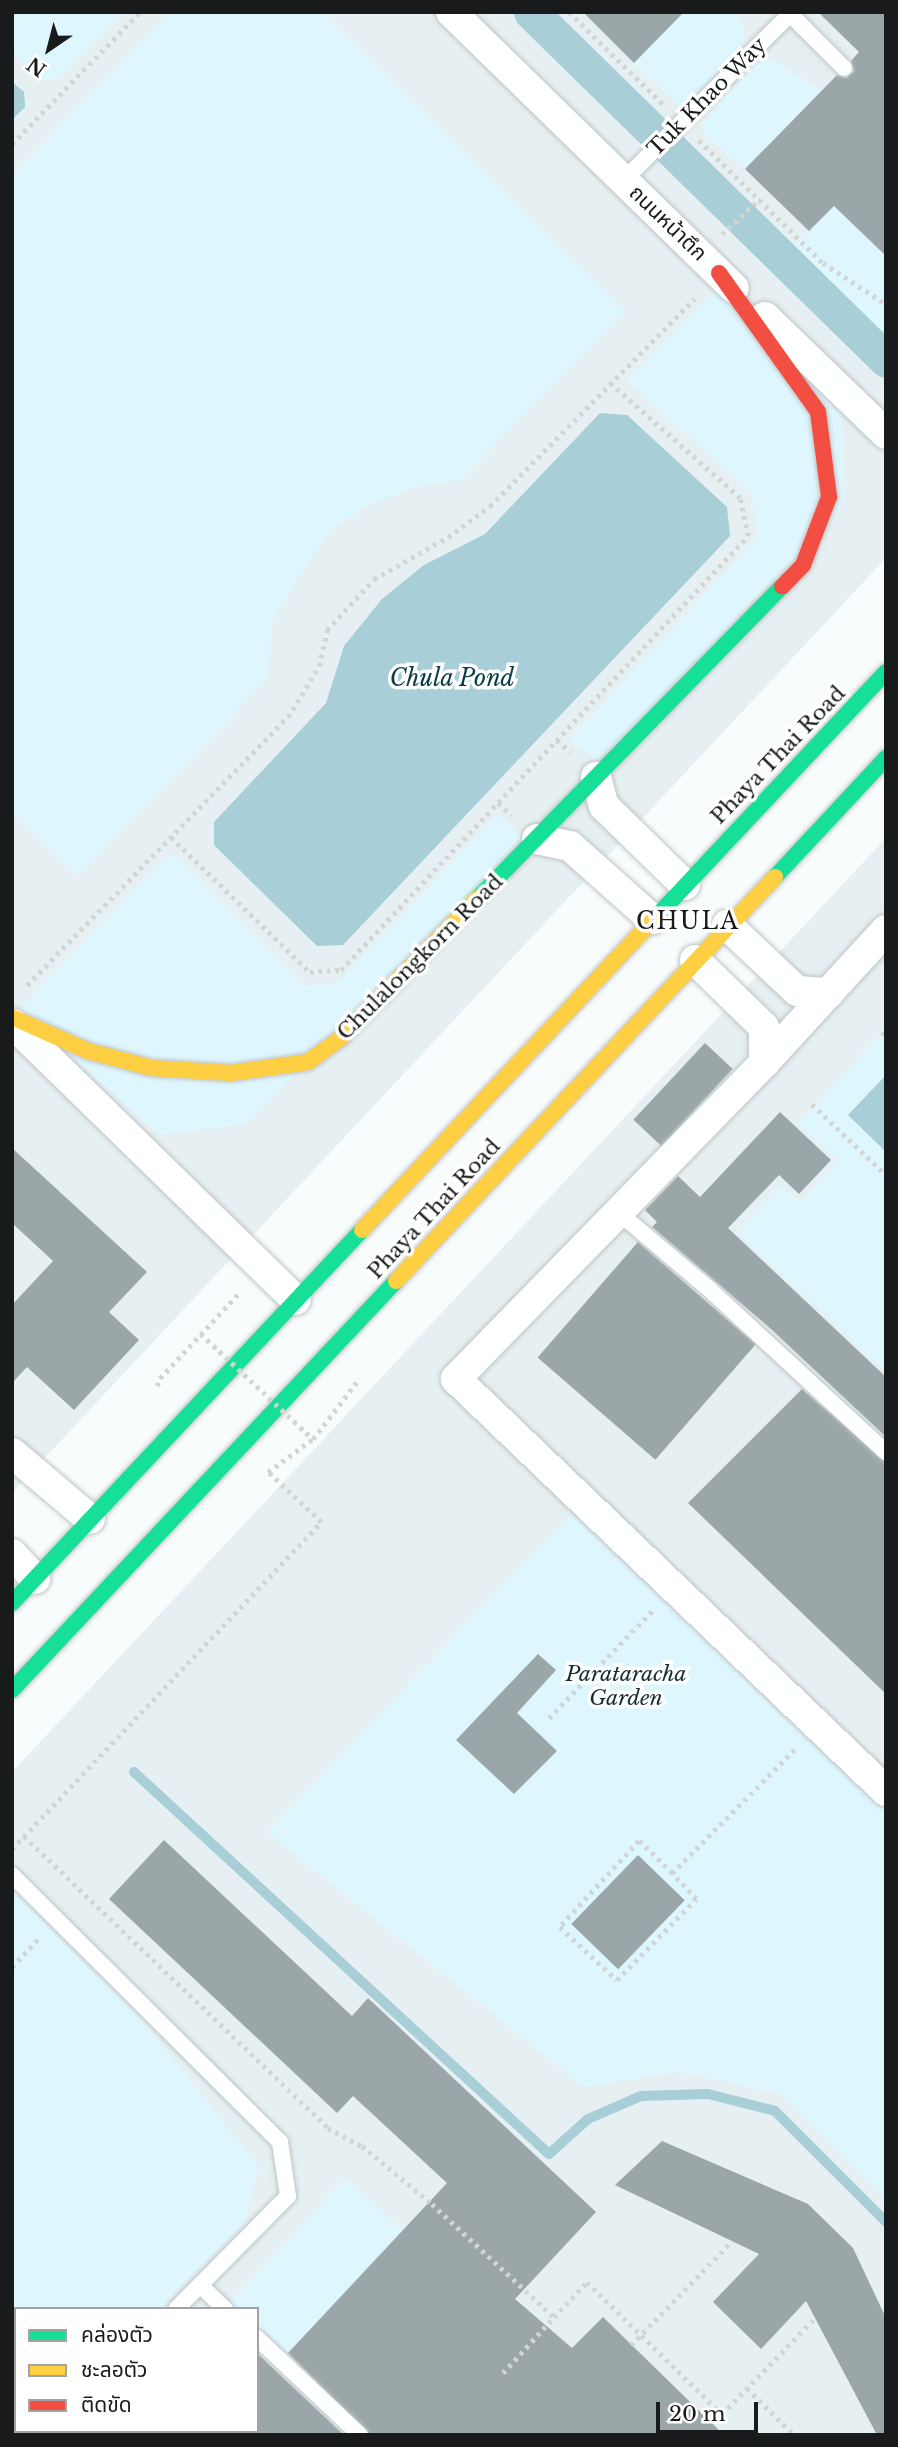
<!DOCTYPE html>
<html>
<head>
<meta charset="utf-8">
<style>
	body { margin:0 }
	#map { position:relative; width:898px; height:2447px; overflow:hidden; background:#f8fcfd; font-family:"Libre Baskerville","Noto Sans Thai",serif }
	div>[style] { position:absolute }
	.built>* { inset:0; background:#e6f0f2 }
	.green>* { inset:0; background:#def7fe }
	.water>* { inset:0; background:#a8ced8 }
	.stream>* { height:10px; margin:-5px; padding:0 5px; transform-origin:5px; border-radius:5px; background:#a8ced8 }
	.canal>* { height:35px; margin:-17.5px; padding:0 17.5px; transform-origin:17.5px; border-radius:17.5px; background:#a8ced8 }
	.building>* { inset:0; background:#9aa6a8; transform-origin:0 0 }
	.path>* { height:4.5px; margin-top:-2.25px; transform-origin:0; background:repeating-linear-gradient(90deg,#d3d4d4 0 3.5px,transparent 0 8.5px) }
	.roads { filter:drop-shadow(0 0 2px #c1c4c5) drop-shadow(0 0 2px #c1c4c5) }
	.lane>* { height:16px; margin:-8px; padding:0 8px; transform-origin:8px; border-radius:8px; background:#feffff }
	.street>* { height:30px; margin:-15px; padding:0 15px; transform-origin:15px; border-radius:15px; background:#feffff }
	.fast>* { height:16px; margin:-8px; padding:0 8px; transform-origin:8px; border-radius:8px; background:#16e098 }
	.slow>* { height:16px; margin:-8px; padding:0 8px; transform-origin:8px; border-radius:8px; background:#ffcf43 }
	.jam>* { height:16px; margin:-8px; padding:0 8px; transform-origin:8px; border-radius:8px; background:#f24e42 }
	.path-bridge>* { height:4.5px; margin-top:-2.25px; transform-origin:0; background:repeating-linear-gradient(90deg,#d3d4d4 0 3.5px,transparent 0 8.5px) }
	span { translate:-50% -50%; white-space:nowrap; text-align:center; line-height:1.15; -webkit-text-stroke:7px #fff; paint-order:stroke }
	.street-label { font-size:21px; color:#181a1b }
	.park-label { font-size:21px; color:#132e35; font-style:italic }
	.water-label { font-size:23px; color:#0a3c47; font-style:italic }
	.neighbourhood-label { font-size:23px; color:#181a1b; letter-spacing:2px }
	.frame { position:absolute; inset:0; border:14px solid #181a1b; pointer-events:none }
	.legend { position:absolute; left:14px; top:2307px; width:245px; height:126px; box-sizing:border-box; background:#fff; border:2px solid #a3a3a4; margin:0; padding:9px 12px; list-style:none; font-size:21px; color:#181a1b }
	.legend li { display:flex; align-items:center; gap:14px; height:35px }
	.legend b { width:35px; border:2px solid #a3a3a4 }
	.north { position:absolute; left:14px; top:14px; width:70px; height:70px; -webkit-text-stroke:5px #fff; paint-order:stroke; rotate:215deg; font-size:19px; font-weight:700; line-height:28px; text-align:center; color:#181a1b }
	.north::after { content:''; display:block; margin:auto; width:24px; height:32px; background:#181a1b; clip-path:polygon(50% 0,100% 100%,50% 72%,0 100%) }
	.scale { position:absolute; left:656px; top:2402px; width:102px; height:32px; box-sizing:border-box; border:4px solid #181a1b; border-top:0; padding-left:9px; font-size:21px; line-height:24px; white-space:nowrap; color:#181a1b; -webkit-text-stroke:5px #fff; paint-order:stroke }
</style>
</head>
<body>
<div id="map">
	<div class="built">
		<div style="clip-path:polygon(12px 12px,886px 12px,886px 558px,12px 1493px)"></div>
		<div style="clip-path:polygon(evenodd,886px 838px,886px 2435px,12px 2435px,12px 1772px,886px 838px,16px 2309px,257px 2309px,257px 2431px,16px 2431px,16px 2309px)"></div>
	</div>
	<div class="green">
		<div style="clip-path:polygon(12px 12px,123px 12px,58px 79px,42px 79px,12px 52px)"></div>
		<div style="clip-path:polygon(171px 12px,320px 12px,626px 311px,460px 480px,421px 486px,366px 506px,327px 534px,273px 618px,268px 678px,78px 876px,12px 812px,12px 176px)"></div>
		<div style="clip-path:polygon(684px 12px,733px 12px,742px 24px,745px 40px,726px 71px,681px 107px,634px 63px)"></div>
		<div style="clip-path:polygon(774px 60px,821px 91px,745px 169px,704px 134px,703px 122px,755px 63px)"></div>
		<div style="clip-path:polygon(834px 206px,886px 256px,886px 350px,788px 252px)"></div>
		<div style="clip-path:polygon(717px 289px,841px 408px,845px 504px,599px 764px,570px 739px,758px 536px,751px 493px,627px 380px)"></div>
		<div style="clip-path:polygon(497px 814px,527px 840px,246px 1124px,159px 1135px,19px 1009px,171px 852px,302px 986px,339px 982px)"></div>
		<div style="clip-path:polygon(886px 1029px,886px 1371px,737px 1233px,781px 1185px,800px 1202px,838px 1161px,798px 1123px)"></div>
		<div style="clip-path:polygon(575px 1510px,886px 1810px,886px 2200px,780px 2094px,681px 2072px,584px 2087px,267px 1832px)"></div>
		<div style="clip-path:polygon(12px 1887px,140px 2017px,259px 2167px,245px 2222px,159px 2309px,16px 2309px,16px 2431px,36px 2431px,33px 2435px,12px 2435px)"></div>
		<div style="clip-path:polygon(346px 2177px,404px 2232px,280px 2362px,257px 2341px,257px 2309px,224px 2309px)"></div>
	</div>
	<div class="water">
		<div style="clip-path:polygon(12px 82px,24px 92px,25px 107px,12px 120px)"></div>
		<div style="clip-path:polygon(600px 413px,627px 415px,727px 507px,730px 536px,343px 945px,317px 946px,214px 845px,214px 822px,326px 703px,344px 646px,382px 599px,424px 565px,485px 534px)"></div>
		<div style="clip-path:polygon(885px 1076px,886px 1076px,886px 1152px,848px 1115px)"></div>
	</div>
	<div class="stream">
		<div style="left:134px;top:1772px;width:564px;rotate:42.63deg"></div>
		<div style="left:549px;top:2154px;width:52px;rotate:-41.9deg"></div>
		<div style="left:588px;top:2119px;width:58px;rotate:-23.5deg"></div>
		<div style="left:641px;top:2096px;width:67px;rotate:-1.7deg"></div>
		<div style="left:708px;top:2094px;width:69px;rotate:14.2deg"></div>
		<div style="left:775px;top:2111px;width:157px;rotate:45deg"></div>
	</div>
	<div class="canal">
		<div style="left:531px;top:12px;width:497px;rotate:44.4deg"></div>
	</div>
	<div class="building">
		<div style="clip-path:polygon(583px 12px,684px 12px,634px 63px)"></div>
		<div style="clip-path:polygon(818px 12px,886px 12px,886px 256px,834px 206px,809px 231px,745px 169px,837px 75px,846px 78px,854px 71px,851px 61px,859px 52px)"></div>
		<div style="left:705px;top:1043px;width:38px;height:105px;rotate:43deg"></div>
		<div style="clip-path:polygon(780px 1112px,831px 1160px,799px 1194px,779px 1175px,728px 1228px,886px 1377px,886px 1437px,771px 1329px,652px 1227px,657px 1222px,645px 1210px,678px 1176px,700px 1197px)"></div>
		<div style="clip-path:polygon(12px 1148px,147px 1272px,109px 1312px,139px 1340px,74px 1410px,27px 1367px,12px 1383px,12px 1305px,53px 1261px,12px 1223px)"></div>
		<div style="left:638px;top:1242px;width:156px;height:153px;rotate:41deg"></div>
		<div style="clip-path:polygon(802px 1389px,886px 1462px,886px 1694px,688px 1503px)"></div>
		<div style="clip-path:polygon(538px 1654px,556px 1670px,517px 1713px,557px 1751px,514px 1794px,456px 1740px)"></div>
		<div style="clip-path:polygon(164px 1840px,352px 2016px,368px 1998px,596px 2212px,515px 2299px,572px 2348px,603px 2317px,724px 2435px,370px 2435px,288px 2353px,447px 2183px,353px 2096px,337px 2113px,109px 1899px)"></div>
		<div style="left:638px;top:1855px;width:65px;height:96px;rotate:44deg"></div>
		<div style="clip-path:polygon(662px 2141px,808px 2204px,853px 2248px,886px 2318px,886px 2435px,877px 2435px,806px 2301px,761px 2349px,713px 2302px,759px 2254px,615px 2185px)"></div>
		<div style="clip-path:polygon(257px 2353px,344px 2435px,257px 2435px)"></div>
	</div>
	<div class="path">
		<div style="left:569px;top:12px;width:136px;rotate:44.4deg"></div>
		<div style="left:699px;top:140px;width:175px;rotate:44.8deg"></div>
		<div style="left:823px;top:263px;width:75px;rotate:33.1deg"></div>
		<div style="left:12px;top:144px;width:184px;rotate:-45.9deg"></div>
		<div style="left:722px;top:234px;width:52px;rotate:-42.6deg"></div>
		<div style="left:557px;top:740px;width:18px;rotate:41deg"></div>
		<div style="left:498px;top:803px;width:18px;rotate:43deg"></div>
		<div style="left:171px;top:837px;width:194px;rotate:44.2deg"></div>
		<div style="left:310px;top:972px;width:31px;rotate:-4deg"></div>
		<div style="left:341px;top:970px;width:595px;rotate:-46.84deg"></div>
		<div style="left:748px;top:536px;width:39px;rotate:-102deg"></div>
		<div style="left:740px;top:498px;width:174px;rotate:-138.5deg"></div>
		<div style="left:27px;top:985px;width:374px;rotate:-45.8deg"></div>
		<div style="left:288px;top:717px;width:60px;rotate:-58.7deg"></div>
		<div style="left:319px;top:666px;width:37px;rotate:-77deg"></div>
		<div style="left:327px;top:630px;width:69px;rotate:-47.3deg"></div>
		<div style="left:374px;top:579px;width:85px;rotate:-29.6deg"></div>
		<div style="left:448px;top:537px;width:52px;rotate:-36.4deg"></div>
		<div style="left:490px;top:506px;width:291px;rotate:-45.4deg"></div>
		<div style="left:882px;top:1032px;width:6px;rotate:45deg"></div>
		<div style="left:812px;top:1104px;width:103px;rotate:43.8deg"></div>
		<div style="left:157px;top:1386px;width:9px;rotate:-69deg"></div>
		<div style="left:160px;top:1378px;width:119px;rotate:-47deg"></div>
		<div style="left:549px;top:1718px;width:151px;rotate:-46.1deg"></div>
		<div style="left:24px;top:1836px;width:422px;rotate:43.8deg"></div>
		<div style="left:328px;top:2128px;width:38px;rotate:28deg"></div>
		<div style="left:362px;top:2146px;width:91px;rotate:39.6deg"></div>
		<div style="left:432px;top:2204px;width:166px;rotate:42.8deg"></div>
		<div style="left:554px;top:2317px;width:48px;rotate:-46.7deg"></div>
		<div style="left:587px;top:2282px;width:189px;rotate:44.4deg"></div>
		<div style="left:722px;top:2414px;width:134px;rotate:-45.9deg"></div>
		<div style="left:12px;top:1849px;width:450px;rotate:-46.6deg"></div>
		<div style="left:321px;top:1522px;width:73px;rotate:-136.7deg"></div>
		<div style="left:268px;top:1472px;width:56px;rotate:-36.3deg"></div>
		<div style="left:313px;top:1439px;width:76px;rotate:-52.5deg"></div>
		<div style="left:672px;top:1873px;width:46px;rotate:-135.9deg"></div>
		<div style="left:639px;top:1841px;width:117px;rotate:132.6deg"></div>
		<div style="left:560px;top:1927px;width:78px;rotate:42.9deg"></div>
		<div style="left:617px;top:1980px;width:113px;rotate:-45.7deg"></div>
		<div style="left:696px;top:1899px;width:35px;rotate:-133deg"></div>
		<div style="left:672px;top:1873px;width:177px;rotate:-45.2deg"></div>
		<div style="left:12px;top:1967px;width:41px;rotate:-47deg"></div>
		<div style="left:631px;top:2345px;width:145px;rotate:-45.8deg"></div>
		<div style="left:503px;top:2373px;width:76px;rotate:-47.7deg"></div>
		<div style="left:747px;top:2388px;width:66px;rotate:45deg"></div>
	</div>
	<div class="roads">
		<div class="lane">
			<div style="left:788px;top:12px;width:79px;rotate:45deg"></div>
			<div style="left:624px;top:180px;width:235px;rotate:-45deg"></div>
			<div style="left:618px;top:1212px;width:118px;rotate:40.2deg"></div>
			<div style="left:708px;top:1288px;width:242px;rotate:42.7deg"></div>
			<div style="left:12px;top:1875px;width:378px;rotate:44.9deg"></div>
			<div style="left:280px;top:2142px;width:55px;rotate:81.6deg"></div>
			<div style="left:288px;top:2196px;width:159px;rotate:134.7deg"></div>
			<div style="left:200px;top:2285px;width:35px;rotate:44deg"></div>
			<div style="left:257px;top:2338px;width:141px;rotate:43.3deg"></div>
			<div style="left:50px;top:2435px;width:5px;rotate:-53deg"></div>
		</div>
		<div class="street">
			<div style="left:451px;top:12px;width:395px;rotate:44.3deg"></div>
			<div style="left:765px;top:317px;width:168px;rotate:44deg"></div>
			<div style="left:596px;top:777px;width:30px;rotate:75deg"></div>
			<div style="left:604px;top:806px;width:113px;rotate:44.3deg"></div>
			<div style="left:537px;top:839px;width:34px;rotate:12deg"></div>
			<div style="left:570px;top:846px;width:110px;rotate:41.7deg"></div>
			<div style="left:727px;top:925px;width:96px;rotate:43.3deg"></div>
			<div style="left:797px;top:991px;width:32px;rotate:4deg"></div>
			<div style="left:886px;top:930px;width:180px;rotate:132.5deg"></div>
			<div style="left:764px;top:1063px;width:441px;rotate:134.3deg"></div>
			<div style="left:456px;top:1379px;width:596px;rotate:43.78deg"></div>
			<div style="left:695px;top:960px;width:96px;rotate:44.2deg"></div>
			<div style="left:764px;top:1027px;width:36px;rotate:90deg"></div>
			<div style="left:13px;top:1024px;width:395px;rotate:44.3deg"></div>
			<div style="left:12px;top:1453px;width:102px;rotate:40.2deg"></div>
			<div style="left:12px;top:1554px;width:34px;rotate:47deg"></div>
		</div>
		<div class="fast">
			<div style="left:775px;top:877px;width:163px;rotate:-47deg"></div>
			<div style="left:478px;top:898px;width:435px;rotate:-45.7deg"></div>
			<div style="left:656px;top:917px;width:336px;rotate:-46.8deg"></div>
			<div style="left:12px;top:1603px;width:511px;rotate:-46.82deg"></div>
			<div style="left:12px;top:1690px;width:561px;rotate:-46.81deg"></div>
		</div>
		<div class="slow">
			<div style="left:12px;top:1017px;width:83px;rotate:24.1deg"></div>
			<div style="left:88px;top:1051px;width:66px;rotate:14.9deg"></div>
			<div style="left:152px;top:1068px;width:79px;rotate:3.6deg"></div>
			<div style="left:231px;top:1073px;width:78px;rotate:-8.1deg"></div>
			<div style="left:308px;top:1062px;width:41px;rotate:-36deg"></div>
			<div style="left:341px;top:1038px;width:196px;rotate:-45.6deg"></div>
			<div style="left:362px;top:1230px;width:429px;rotate:-46.8deg"></div>
			<div style="left:396px;top:1281px;width:554px;rotate:-46.83deg"></div>
		</div>
		<div class="jam">
			<div style="left:719px;top:273px;width:171px;rotate:54.5deg"></div>
			<div style="left:818px;top:412px;width:86px;rotate:82.6deg"></div>
			<div style="left:829px;top:497px;width:73px;rotate:110.9deg"></div>
			<div style="left:803px;top:565px;width:30px;rotate:134deg"></div>
		</div>
	</div>
	<div class="path-bridge">
		<div style="left:201px;top:1334px;width:154px;rotate:43.2deg"></div>
	</div>
	<div class="street-label">
		<span style="left:707px;top:97px;rotate:-45deg">Tuk Khao Way</span>
		<span style="left:668px;top:223px;rotate:44deg">ถนนหน้าตึก</span>
		<span style="left:778px;top:755px;rotate:-46deg">Phaya Thai Road</span>
		<span style="left:420px;top:957px;rotate:-45deg">Chulalongkorn Road</span>
		<span style="left:434px;top:1209px;rotate:-47deg">Phaya Thai Road</span>
	</div>
	<div class="park-label">
		<span style="left:626px;top:1686px">Parataracha<br>Garden</span>
	</div>
	<div class="water-label">
		<span style="left:452px;top:678px">Chula Pond</span>
	</div>
	<div class="neighbourhood-label">
		<span style="left:688px;top:921px">CHULA</span>
	</div>
	<div class="frame"></div>
	<ul class="legend">
	<li><b style="height:9px;background:#16e098"></b>คล่องตัว</li>
	<li><b style="height:9px;background:#ffcf43"></b>ชะลอตัว</li>
	<li><b style="height:9px;background:#f24e42"></b>ติดขัด</li>
	</ul>
	<div class="north">N</div>
	<div class="scale">20 m</div>
</div>
</body>
</html>
